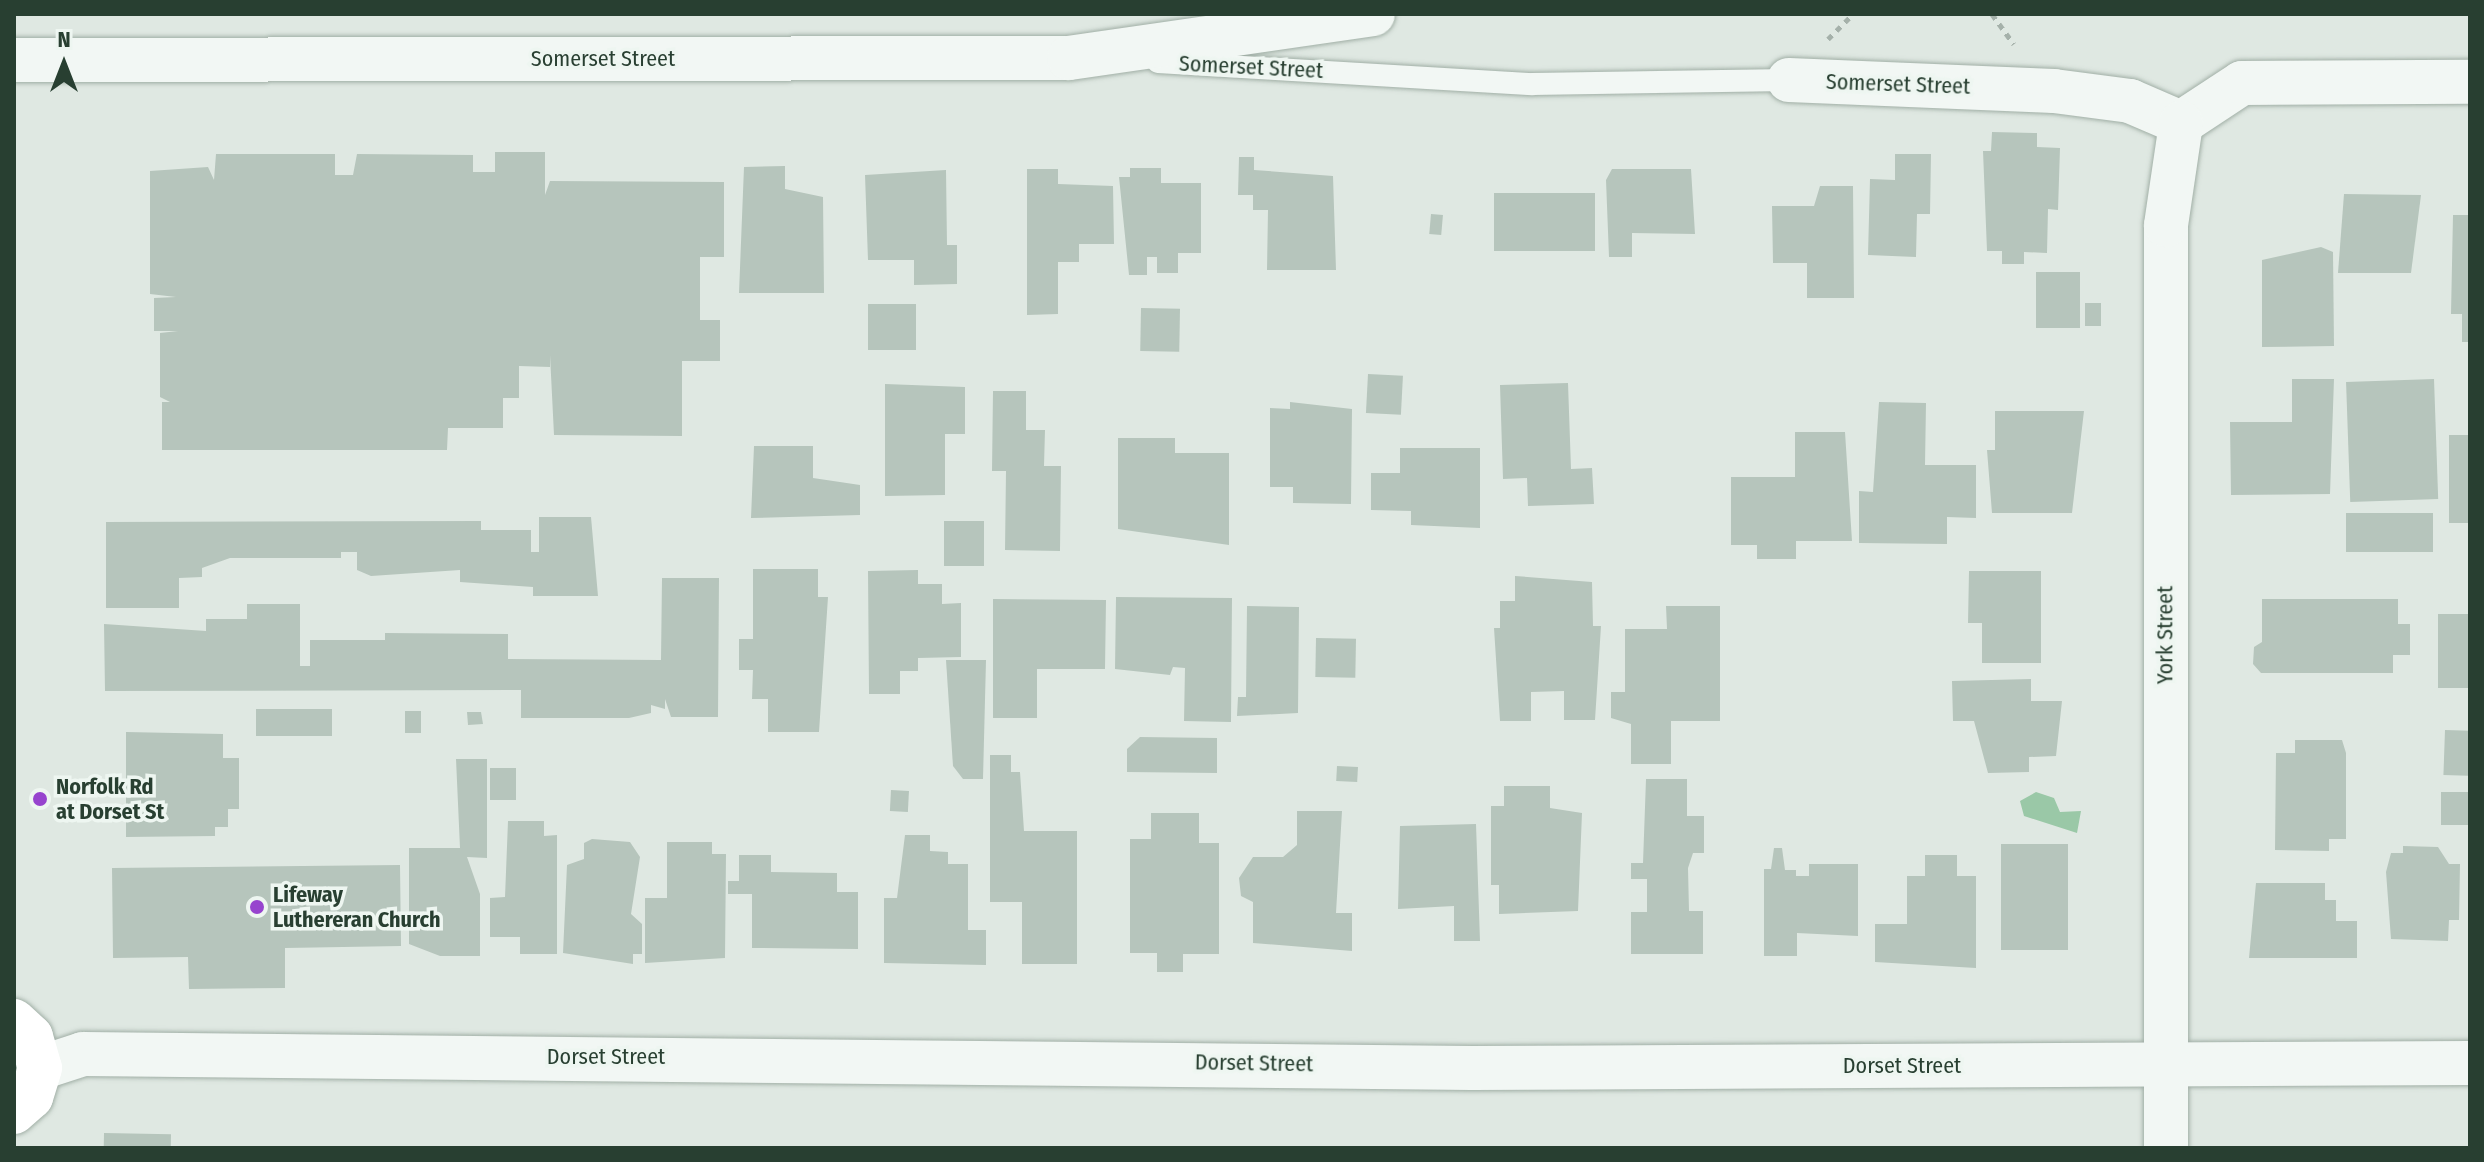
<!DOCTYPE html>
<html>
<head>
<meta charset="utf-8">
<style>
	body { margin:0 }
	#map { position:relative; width:2484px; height:1162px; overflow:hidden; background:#dfe8e2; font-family:"Fira Sans Condensed",sans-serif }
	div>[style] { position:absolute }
	.water>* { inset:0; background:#9ac8a7 }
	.building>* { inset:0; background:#b6c5bc; transform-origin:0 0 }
	.path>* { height:5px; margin-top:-2.5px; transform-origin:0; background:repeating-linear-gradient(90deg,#a5b1aa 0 6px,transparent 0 12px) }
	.roads { filter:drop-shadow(0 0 2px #a1afa6) drop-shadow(0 0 2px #a1afa6) }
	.lane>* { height:22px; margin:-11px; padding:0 11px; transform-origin:11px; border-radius:11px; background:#f2f7f4 }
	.street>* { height:44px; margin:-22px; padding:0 22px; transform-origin:22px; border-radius:22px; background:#f2f7f4 }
	.secondary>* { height:44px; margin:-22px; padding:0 22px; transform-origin:22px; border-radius:22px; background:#fff }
	.dots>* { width:22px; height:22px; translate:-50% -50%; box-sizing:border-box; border:4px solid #eef6f1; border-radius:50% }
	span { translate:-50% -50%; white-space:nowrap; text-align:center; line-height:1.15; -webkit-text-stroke:7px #eef6f1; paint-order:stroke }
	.street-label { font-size:22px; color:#283f31 }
	.poi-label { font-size:22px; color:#283f31; font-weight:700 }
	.left { translate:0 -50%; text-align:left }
	.frame { position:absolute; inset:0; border:16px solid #283f31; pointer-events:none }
	.north { position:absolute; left:24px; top:24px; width:80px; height:80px; -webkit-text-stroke:6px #eef6f1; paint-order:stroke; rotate:0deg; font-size:22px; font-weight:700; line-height:32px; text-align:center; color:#283f31 }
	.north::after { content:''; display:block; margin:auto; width:28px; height:36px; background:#283f31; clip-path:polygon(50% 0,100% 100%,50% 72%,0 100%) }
</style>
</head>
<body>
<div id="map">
	<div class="water">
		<div style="clip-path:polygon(2036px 792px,2054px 798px,2060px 812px,2081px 811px,2077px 833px,2024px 816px,2020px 801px)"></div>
	</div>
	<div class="building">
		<div style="clip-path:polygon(1992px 132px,2037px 133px,2037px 147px,2060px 148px,2058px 210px,2048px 209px,2047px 253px,2024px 252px,2024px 264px,2002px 264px,2002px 251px,1987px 251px,1983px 151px,1991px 151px)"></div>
		<div style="clip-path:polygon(495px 152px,545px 152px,545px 195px,550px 181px,724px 182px,724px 257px,700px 257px,700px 320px,720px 320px,720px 361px,682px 361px,682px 436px,554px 435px,550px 355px,550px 367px,519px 366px,519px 398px,503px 398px,503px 428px,448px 428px,447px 450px,162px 450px,162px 402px,170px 402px,160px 397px,160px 333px,178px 331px,154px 331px,154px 298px,176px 297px,150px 294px,150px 171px,208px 167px,214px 180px,216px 154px,335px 154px,335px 175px,353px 175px,357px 154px,473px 155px,473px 172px,495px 172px)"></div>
		<div style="clip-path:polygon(1895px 154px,1931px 154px,1930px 214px,1917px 214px,1916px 257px,1868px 255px,1870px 179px,1895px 180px)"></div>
		<div style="clip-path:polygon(1239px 157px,1254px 157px,1254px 170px,1333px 176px,1336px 270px,1267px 270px,1268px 210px,1253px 210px,1253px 195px,1238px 195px)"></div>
		<div style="clip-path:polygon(785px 166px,785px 189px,823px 197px,824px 293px,739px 293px,744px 167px)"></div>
		<div style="clip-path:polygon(1130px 168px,1161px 168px,1161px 183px,1201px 183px,1201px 253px,1178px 253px,1178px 273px,1157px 273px,1157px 257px,1147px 257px,1147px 275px,1129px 275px,1119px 177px,1130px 177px)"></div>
		<div style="clip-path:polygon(1027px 169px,1058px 169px,1058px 184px,1113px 186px,1114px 244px,1079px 244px,1079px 262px,1058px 262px,1058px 314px,1027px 315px)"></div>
		<div style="clip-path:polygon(1612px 169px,1691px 169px,1695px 234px,1632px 233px,1632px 257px,1609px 257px,1606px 180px)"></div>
		<div style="clip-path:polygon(946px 170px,947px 245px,957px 245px,957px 284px,914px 285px,914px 260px,868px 260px,865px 175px)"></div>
		<div style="clip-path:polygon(1820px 186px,1853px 186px,1854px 298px,1807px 298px,1807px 263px,1773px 263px,1772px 206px,1814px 206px)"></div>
		<div style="left:1494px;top:193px;width:101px;height:58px"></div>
		<div style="clip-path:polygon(2344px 194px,2421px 195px,2411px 273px,2338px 273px)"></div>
		<div style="left:1431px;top:214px;width:12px;height:20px;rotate:5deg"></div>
		<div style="clip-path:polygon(2453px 215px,2470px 215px,2470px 342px,2462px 342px,2462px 314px,2451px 314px)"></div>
		<div style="clip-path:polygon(2321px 247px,2333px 252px,2334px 346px,2262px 347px,2262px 260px)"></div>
		<div style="left:2036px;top:272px;width:44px;height:56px"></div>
		<div style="left:2085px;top:303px;width:16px;height:23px"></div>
		<div style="left:868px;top:304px;width:48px;height:46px"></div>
		<div style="left:1141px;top:308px;width:39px;height:43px;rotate:1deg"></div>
		<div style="left:1368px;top:374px;width:35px;height:39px;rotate:3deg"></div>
		<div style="clip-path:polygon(2292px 379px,2334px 379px,2330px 494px,2231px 495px,2230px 422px,2292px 422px)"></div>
		<div style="left:2434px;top:379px;width:120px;height:88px;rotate:88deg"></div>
		<div style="clip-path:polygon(1568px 383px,1571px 469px,1592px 468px,1594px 504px,1528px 506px,1527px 478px,1503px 479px,1500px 385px)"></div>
		<div style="clip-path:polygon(885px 384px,965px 387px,965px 434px,945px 434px,945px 495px,885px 496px)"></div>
		<div style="clip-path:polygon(993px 391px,1026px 391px,1026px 430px,1045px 430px,1044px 466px,1061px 466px,1060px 551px,1005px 550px,1006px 471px,992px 471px)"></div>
		<div style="clip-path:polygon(1290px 402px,1352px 409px,1351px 504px,1293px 503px,1293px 487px,1270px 487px,1270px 408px,1290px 409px)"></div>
		<div style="clip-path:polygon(1879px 402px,1926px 403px,1925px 465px,1976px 465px,1976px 518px,1947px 517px,1947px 544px,1859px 543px,1859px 491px,1873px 492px)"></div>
		<div style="clip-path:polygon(1995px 411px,2084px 411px,2072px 513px,1992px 513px,1987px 450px,1995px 450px)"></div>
		<div style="clip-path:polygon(1795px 432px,1845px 432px,1852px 541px,1796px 541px,1796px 559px,1757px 559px,1757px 545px,1731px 545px,1731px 477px,1795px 477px)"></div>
		<div style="left:2449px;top:435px;width:21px;height:88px"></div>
		<div style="clip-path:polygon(1118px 438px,1175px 438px,1175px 453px,1229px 453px,1229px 545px,1118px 529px)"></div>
		<div style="clip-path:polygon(754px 446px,813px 446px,813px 478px,860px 485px,860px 515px,751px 518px)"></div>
		<div style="clip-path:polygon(1400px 448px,1480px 448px,1480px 528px,1411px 525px,1411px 511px,1371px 510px,1371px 473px,1400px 473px)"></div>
		<div style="left:2346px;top:513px;width:87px;height:39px"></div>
		<div style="clip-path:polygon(539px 517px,591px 517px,598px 596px,533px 596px,533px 587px,460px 582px,460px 570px,371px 576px,357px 570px,357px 552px,341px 552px,341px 558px,230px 558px,202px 568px,202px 577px,179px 578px,179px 608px,106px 608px,106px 522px,481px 521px,481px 530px,531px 530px,531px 552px,539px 552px)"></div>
		<div style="left:944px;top:521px;width:40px;height:45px"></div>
		<div style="clip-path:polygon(753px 569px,818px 569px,818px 597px,828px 597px,819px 732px,768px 732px,768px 699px,752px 699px,753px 670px,739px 670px,739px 639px,753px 639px)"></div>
		<div style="clip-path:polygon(918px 570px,918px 584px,942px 584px,942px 604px,961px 603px,961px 657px,918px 658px,918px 671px,900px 671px,900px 694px,869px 694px,868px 571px)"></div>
		<div style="clip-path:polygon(1969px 571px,2041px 571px,2041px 663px,1982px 663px,1982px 623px,1968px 623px)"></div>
		<div style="clip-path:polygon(1515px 576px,1592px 582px,1593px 626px,1601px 626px,1595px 720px,1564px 720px,1564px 691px,1531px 692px,1531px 721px,1500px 721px,1494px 628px,1500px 628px,1500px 601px,1515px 601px)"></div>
		<div style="clip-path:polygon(662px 578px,719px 578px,718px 717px,671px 717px,665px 699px,665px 709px,651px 705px,651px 713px,629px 718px,521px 718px,521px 690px,105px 691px,104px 624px,206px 631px,206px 619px,247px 619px,247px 604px,300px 604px,300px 666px,310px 666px,310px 640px,385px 640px,385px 633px,508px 634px,508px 659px,661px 660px)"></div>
		<div style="clip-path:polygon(1116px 597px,1232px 598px,1231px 722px,1184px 721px,1185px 668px,1173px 667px,1170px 675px,1115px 669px)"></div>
		<div style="clip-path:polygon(993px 599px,1106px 600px,1105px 669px,1037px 669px,1037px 718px,993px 718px)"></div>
		<div style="clip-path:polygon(2262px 599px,2398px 599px,2398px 624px,2410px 624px,2410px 655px,2393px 655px,2393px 673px,2261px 673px,2253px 664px,2254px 647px,2262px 642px)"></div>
		<div style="clip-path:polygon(1247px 606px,1299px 607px,1298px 713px,1237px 716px,1238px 697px,1246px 697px)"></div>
		<div style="clip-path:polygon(1666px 606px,1720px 606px,1720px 721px,1671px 721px,1671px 764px,1631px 764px,1631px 724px,1611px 718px,1611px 692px,1625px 692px,1625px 629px,1667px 629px)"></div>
		<div style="left:2438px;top:614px;width:32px;height:74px"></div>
		<div style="left:1316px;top:638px;width:40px;height:39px;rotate:1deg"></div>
		<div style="clip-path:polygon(946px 660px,986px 660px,983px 779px,963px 779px,953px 766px)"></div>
		<div style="clip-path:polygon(2031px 679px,2031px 701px,2062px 701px,2056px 756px,2029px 757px,2029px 772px,1988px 773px,1974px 721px,1953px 721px,1952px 681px)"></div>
		<div style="left:256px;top:709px;width:76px;height:27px"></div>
		<div style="left:405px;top:711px;width:16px;height:22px"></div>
		<div style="clip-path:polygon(467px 712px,481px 712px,483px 724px,468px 725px)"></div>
		<div style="left:2445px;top:730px;width:25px;height:45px;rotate:2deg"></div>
		<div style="clip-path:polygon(126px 732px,223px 734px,223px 758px,239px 758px,239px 809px,228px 809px,228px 827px,215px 827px,215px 836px,126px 837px)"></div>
		<div style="clip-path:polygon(1140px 737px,1217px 738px,1217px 773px,1127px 772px,1127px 749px)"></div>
		<div style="clip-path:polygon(2295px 740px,2342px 740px,2346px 753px,2346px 839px,2329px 839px,2329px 851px,2275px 850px,2276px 753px,2295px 753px)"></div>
		<div style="clip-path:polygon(990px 755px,1011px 755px,1011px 772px,1020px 772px,1024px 831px,1077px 831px,1077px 964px,1022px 964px,1022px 902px,990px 902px)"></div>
		<div style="clip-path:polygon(456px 759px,487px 759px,487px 858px,467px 857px,480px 894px,480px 956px,440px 956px,409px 944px,409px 848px,460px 848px)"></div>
		<div style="left:1337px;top:766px;width:21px;height:15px;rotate:3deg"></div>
		<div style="left:490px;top:768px;width:26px;height:32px"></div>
		<div style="clip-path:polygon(1646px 779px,1687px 779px,1687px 816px,1704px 816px,1704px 853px,1693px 853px,1688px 868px,1689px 911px,1703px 911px,1703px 954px,1631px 954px,1631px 912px,1647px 912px,1647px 879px,1631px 879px,1631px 863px,1643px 863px)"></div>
		<div style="clip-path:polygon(1504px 786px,1550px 786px,1550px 808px,1582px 813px,1578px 911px,1499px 914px,1499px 885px,1491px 885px,1491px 806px,1504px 806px)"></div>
		<div style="left:891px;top:790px;width:18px;height:21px;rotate:3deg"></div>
		<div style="left:2441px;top:792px;width:29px;height:33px"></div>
		<div style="clip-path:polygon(1297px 811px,1342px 811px,1336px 913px,1352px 913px,1352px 951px,1253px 943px,1253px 902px,1241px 896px,1239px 878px,1253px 857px,1283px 857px,1297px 845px)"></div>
		<div style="clip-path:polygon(1151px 813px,1199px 813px,1199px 843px,1219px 843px,1219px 954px,1183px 954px,1183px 972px,1157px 972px,1157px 953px,1130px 953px,1130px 839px,1151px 839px)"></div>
		<div style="clip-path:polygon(508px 821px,544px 821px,544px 836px,557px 835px,557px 954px,520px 954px,520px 937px,490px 937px,490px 898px,505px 897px)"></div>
		<div style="clip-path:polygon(1476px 824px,1480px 941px,1454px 941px,1454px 906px,1398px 909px,1400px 826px)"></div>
		<div style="clip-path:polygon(905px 835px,930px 835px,930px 851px,948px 852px,948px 864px,968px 864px,968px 930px,986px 930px,986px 965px,884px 963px,884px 898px,897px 898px)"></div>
		<div style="clip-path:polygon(592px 839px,630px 842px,640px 857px,631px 914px,642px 924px,642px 954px,633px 954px,633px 964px,563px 953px,567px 865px,584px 859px,584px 843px)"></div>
		<div style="clip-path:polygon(667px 842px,712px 842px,712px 854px,726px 854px,725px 958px,645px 963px,645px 898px,667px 898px)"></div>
		<div style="left:2001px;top:844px;width:67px;height:106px"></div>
		<div style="clip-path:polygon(2403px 846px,2438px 847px,2449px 864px,2460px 864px,2459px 920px,2449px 920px,2448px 941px,2391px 939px,2386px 872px,2391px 853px,2403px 853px)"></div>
		<div style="clip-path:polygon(1774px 848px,1782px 848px,1785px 870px,1796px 870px,1796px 876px,1809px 876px,1809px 864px,1858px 864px,1858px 936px,1797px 933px,1797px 956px,1764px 956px,1764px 869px,1771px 869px)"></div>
		<div style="clip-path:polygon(739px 855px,771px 855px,771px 872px,837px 873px,837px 892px,858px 892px,858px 949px,752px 948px,752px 894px,728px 894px,728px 881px,739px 881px)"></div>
		<div style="clip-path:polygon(1925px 855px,1957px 855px,1957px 876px,1976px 876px,1976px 968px,1875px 962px,1875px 924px,1907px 924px,1907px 876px,1925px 876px)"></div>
		<div style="clip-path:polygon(400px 865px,401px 946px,285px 948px,285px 988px,189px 989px,188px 957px,113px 958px,112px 868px)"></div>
		<div style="clip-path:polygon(2256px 883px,2325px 883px,2325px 900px,2336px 900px,2336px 921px,2357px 921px,2357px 958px,2249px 958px)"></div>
		<div style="left:104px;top:1133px;width:67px;height:15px;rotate:1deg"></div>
	</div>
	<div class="path">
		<div style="left:1992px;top:14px;width:37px;rotate:54deg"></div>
		<div style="left:1828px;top:39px;width:35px;rotate:-45deg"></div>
	</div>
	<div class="roads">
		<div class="lane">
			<div style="left:1158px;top:62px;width:375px;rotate:3.4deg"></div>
			<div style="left:1532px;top:84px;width:257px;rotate:-0.9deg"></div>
		</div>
		<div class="street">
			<div style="left:14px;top:60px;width:1055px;rotate:-0.11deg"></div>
			<div style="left:1069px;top:58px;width:307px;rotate:-8.2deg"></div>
			<div style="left:1789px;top:80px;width:265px;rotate:2.4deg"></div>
			<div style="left:2054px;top:91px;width:77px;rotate:7.5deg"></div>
			<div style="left:2130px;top:101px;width:56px;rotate:23.3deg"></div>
			<div style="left:2181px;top:123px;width:73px;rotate:-33.3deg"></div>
			<div style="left:2242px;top:83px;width:228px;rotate:-0.3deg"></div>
			<div style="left:40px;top:1068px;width:45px;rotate:-18deg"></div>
			<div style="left:83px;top:1054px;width:1389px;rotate:0.58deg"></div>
			<div style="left:1472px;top:1068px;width:998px;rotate:-0.29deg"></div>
			<div style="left:2166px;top:1148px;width:923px;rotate:-90deg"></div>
			<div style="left:2166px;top:225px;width:103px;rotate:-81.6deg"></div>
		</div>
		<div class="secondary">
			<div style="left:14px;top:1021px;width:23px;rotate:43deg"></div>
			<div style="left:31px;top:1037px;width:32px;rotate:74deg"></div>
			<div style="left:40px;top:1068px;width:30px;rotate:107deg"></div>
			<div style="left:31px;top:1097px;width:23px;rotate:139deg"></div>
		</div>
	</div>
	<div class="dots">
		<div style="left:40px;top:799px;background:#9744ce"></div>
		<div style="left:257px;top:907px;background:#9744ce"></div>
	</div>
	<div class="street-label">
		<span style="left:603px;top:59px">Somerset Street</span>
		<span style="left:1251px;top:67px;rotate:3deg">Somerset Street</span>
		<span style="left:1898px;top:84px;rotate:2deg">Somerset Street</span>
		<span style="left:2165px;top:635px;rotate:-90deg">York Street</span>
		<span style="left:606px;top:1057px">Dorset Street</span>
		<span style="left:1254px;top:1063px;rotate:1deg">Dorset Street</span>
		<span style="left:1902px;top:1066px">Dorset Street</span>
	</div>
	<div class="poi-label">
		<span class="left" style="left:56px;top:799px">Norfolk Rd<br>at Dorset St</span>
		<span class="left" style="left:273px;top:907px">Lifeway<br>Luthereran Church</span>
	</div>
	<div class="frame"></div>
	<div class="north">N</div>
</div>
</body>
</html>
